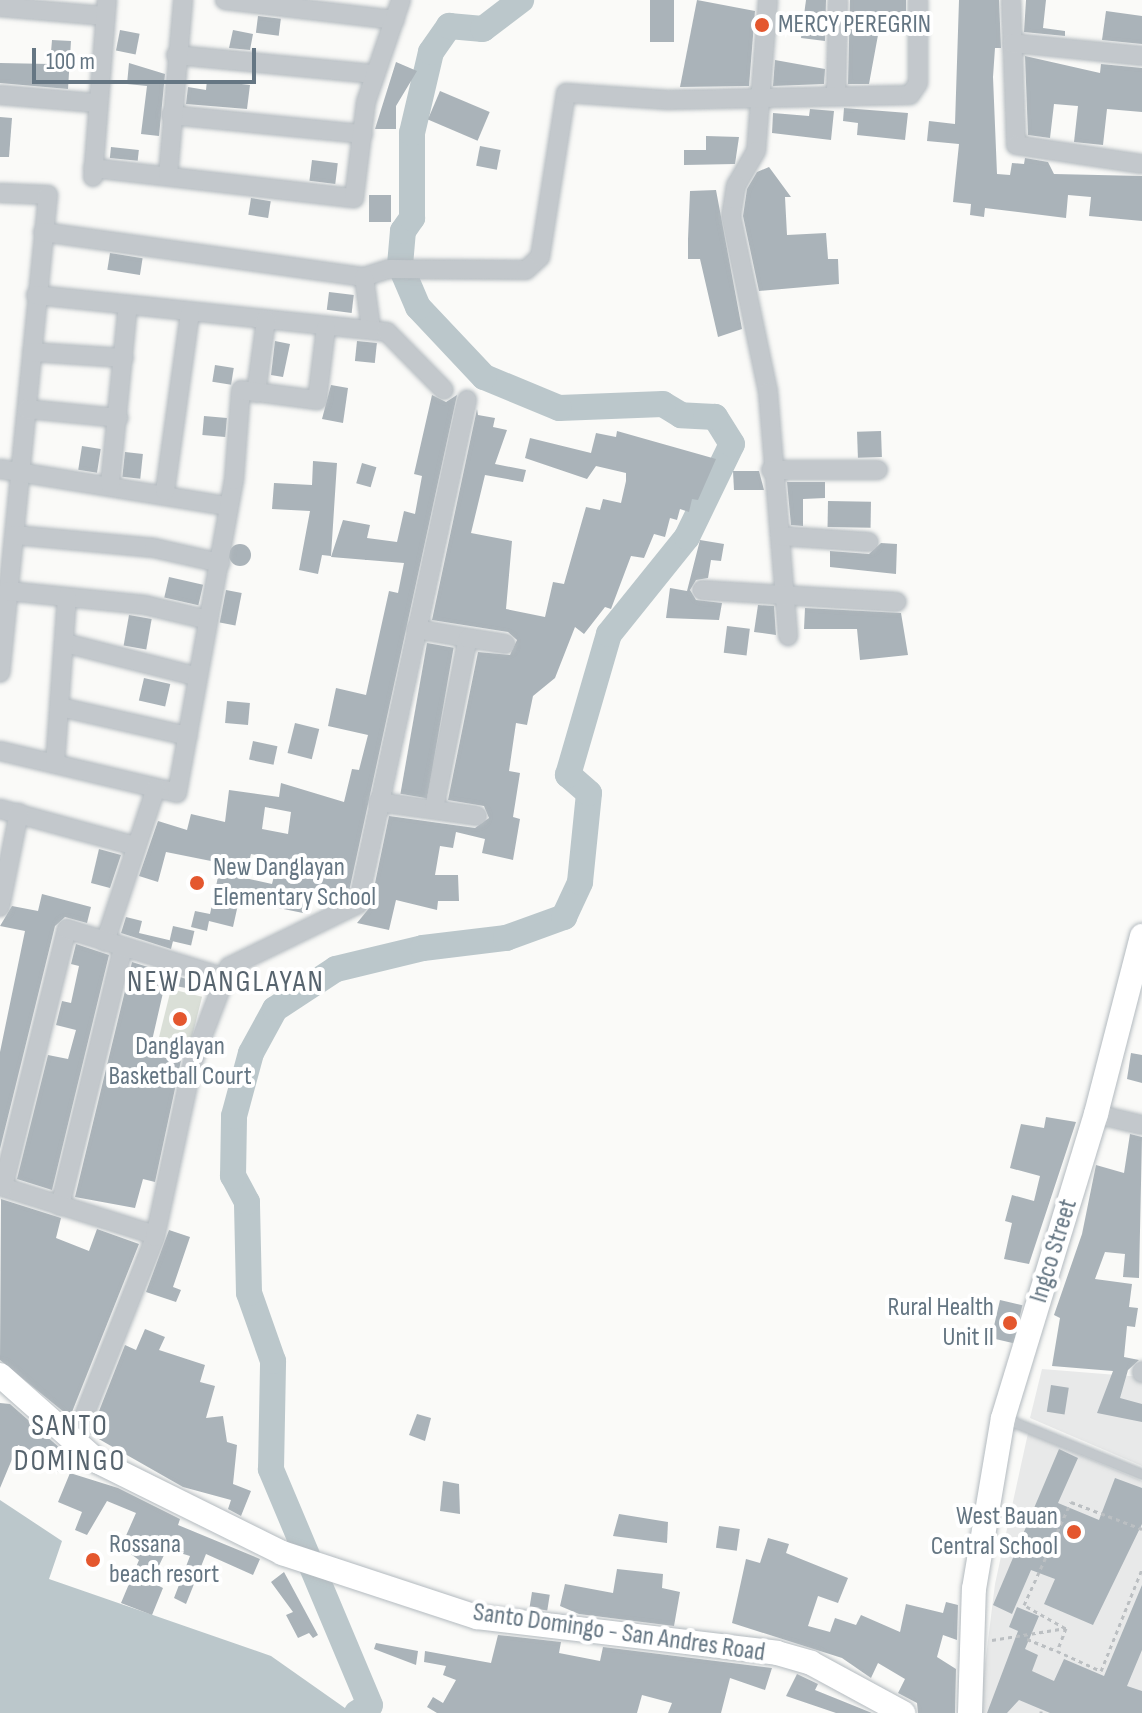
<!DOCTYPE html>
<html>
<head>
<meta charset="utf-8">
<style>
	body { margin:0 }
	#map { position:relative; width:1142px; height:1713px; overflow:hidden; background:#fafaf8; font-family:"Sofia Sans Condensed",sans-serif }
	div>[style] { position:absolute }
	.built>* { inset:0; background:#e8e9e9 }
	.green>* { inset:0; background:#dadfd7; transform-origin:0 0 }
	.water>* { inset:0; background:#bbc7cb }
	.river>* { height:26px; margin:-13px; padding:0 13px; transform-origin:13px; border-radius:13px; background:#bbc7cb }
	.building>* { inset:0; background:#aab3b9; transform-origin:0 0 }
	.round { border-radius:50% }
	.path>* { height:3px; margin-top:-1.5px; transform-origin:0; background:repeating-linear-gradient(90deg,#bbbfc2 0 4px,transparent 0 8px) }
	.roads { filter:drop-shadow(0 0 2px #b3babf) drop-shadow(0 0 2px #b3babf) }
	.lane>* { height:9px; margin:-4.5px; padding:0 4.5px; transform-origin:4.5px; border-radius:4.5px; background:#c3c8cc }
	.street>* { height:18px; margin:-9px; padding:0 9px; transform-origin:9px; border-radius:9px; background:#c3c8cc }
	.secondary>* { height:24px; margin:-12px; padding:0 12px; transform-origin:12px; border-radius:12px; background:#fff }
	.dots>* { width:22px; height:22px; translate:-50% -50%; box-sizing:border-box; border:4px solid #fff; border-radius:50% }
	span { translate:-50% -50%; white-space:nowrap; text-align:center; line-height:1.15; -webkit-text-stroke:8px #fff; paint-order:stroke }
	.poi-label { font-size:26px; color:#657683 }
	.left { translate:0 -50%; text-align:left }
	.right { translate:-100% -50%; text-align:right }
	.street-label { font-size:26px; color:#657683 }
	.quarter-label { font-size:30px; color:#57646e; letter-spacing:2px }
	.scale { position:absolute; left:32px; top:48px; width:224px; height:36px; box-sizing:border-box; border:4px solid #657683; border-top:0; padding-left:10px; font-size:24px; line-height:28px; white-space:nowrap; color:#657683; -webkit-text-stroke:6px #fff; paint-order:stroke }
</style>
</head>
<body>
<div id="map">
	<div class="built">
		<div style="clip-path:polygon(1042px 1369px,1142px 1377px,1142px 1466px,1030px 1418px)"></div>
		<div style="clip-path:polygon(1028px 1433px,1142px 1481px,1142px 1713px,979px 1713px,995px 1584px)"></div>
	</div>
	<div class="green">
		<div style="left:171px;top:989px;width:32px;height:54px;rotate:14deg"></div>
	</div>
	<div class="water">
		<div style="clip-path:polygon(0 1500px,62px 1541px,49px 1579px,271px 1656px,352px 1713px,0 1713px)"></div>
	</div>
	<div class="river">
		<div style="left:357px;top:1713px;width:15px;rotate:-32deg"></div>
		<div style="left:370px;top:1705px;width:256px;rotate:-112.8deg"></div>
		<div style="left:271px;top:1469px;width:108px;rotate:-88.9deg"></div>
		<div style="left:273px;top:1361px;width:72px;rotate:-109.4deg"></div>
		<div style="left:249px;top:1293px;width:91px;rotate:-91.3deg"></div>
		<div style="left:247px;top:1202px;width:30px;rotate:-118deg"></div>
		<div style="left:233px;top:1176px;width:60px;rotate:-89deg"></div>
		<div style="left:234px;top:1116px;width:65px;rotate:-74.9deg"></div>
		<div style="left:251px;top:1053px;width:50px;rotate:-61.4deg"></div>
		<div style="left:275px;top:1009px;width:73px;rotate:-33.3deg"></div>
		<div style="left:336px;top:969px;width:89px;rotate:-13.6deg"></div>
		<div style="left:423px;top:948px;width:84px;rotate:-6.9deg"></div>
		<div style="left:506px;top:938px;width:62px;rotate:-19.9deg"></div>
		<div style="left:564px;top:917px;width:38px;rotate:-65deg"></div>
		<div style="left:580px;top:882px;width:89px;rotate:-84.2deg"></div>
		<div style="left:589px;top:793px;width:28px;rotate:-139deg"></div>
		<div style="left:568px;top:775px;width:147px;rotate:-73.8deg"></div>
		<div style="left:609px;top:634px;width:124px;rotate:-51.2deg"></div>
		<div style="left:687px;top:537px;width:103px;rotate:-64.2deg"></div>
		<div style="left:732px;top:444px;width:32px;rotate:-122deg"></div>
		<div style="left:715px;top:417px;width:34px;rotate:-177deg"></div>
		<div style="left:681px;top:415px;width:21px;rotate:-149deg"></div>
		<div style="left:663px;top:404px;width:104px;rotate:177.8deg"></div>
		<div style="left:559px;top:408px;width:81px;rotate:-157.5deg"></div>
		<div style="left:484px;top:377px;width:96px;rotate:-133.3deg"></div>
		<div style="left:418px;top:307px;width:46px;rotate:-113.2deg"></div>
		<div style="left:400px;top:265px;width:34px;rotate:-85deg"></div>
		<div style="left:403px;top:231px;width:16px;rotate:-55deg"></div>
		<div style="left:412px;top:218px;width:85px;rotate:-90deg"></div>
		<div style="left:412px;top:133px;width:83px;rotate:-76.8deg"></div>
		<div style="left:431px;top:52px;width:32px;rotate:-55deg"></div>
		<div style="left:449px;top:26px;width:34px;rotate:5deg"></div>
		<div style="left:483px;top:29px;width:48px;rotate:-37.3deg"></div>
	</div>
	<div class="building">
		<div style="left:650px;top:0;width:24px;height:42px"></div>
		<div style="clip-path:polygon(697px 0,755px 11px,749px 86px,680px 87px)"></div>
		<div style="clip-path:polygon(806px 0,826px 0,825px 41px,801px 38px)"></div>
		<div style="clip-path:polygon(850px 0,906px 0,906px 35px,878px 35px,869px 84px,848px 84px)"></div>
		<div style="clip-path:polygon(959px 0,999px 0,1001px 48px,995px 48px,993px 77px,997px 174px,1010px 175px,1012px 163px,1024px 164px,1025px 158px,1048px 162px,1054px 174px,1142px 176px,1142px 221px,1089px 216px,1091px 197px,1068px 195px,1066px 218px,985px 208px,984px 217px,970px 215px,971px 204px,953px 202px,959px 144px,927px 141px,929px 121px,955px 124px)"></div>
		<div style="clip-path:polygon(1026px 0,1046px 0,1043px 28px,1065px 31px,1065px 36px,1024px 32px)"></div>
		<div style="clip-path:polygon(1106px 11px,1142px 16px,1142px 44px,1102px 40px)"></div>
		<div style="left:258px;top:16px;width:23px;height:17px;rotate:7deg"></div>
		<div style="left:120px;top:30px;width:20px;height:21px;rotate:11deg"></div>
		<div style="clip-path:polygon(233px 30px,253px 34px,250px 50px,229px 48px)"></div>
		<div style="clip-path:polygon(52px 40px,71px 41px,68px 89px,0 83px,0 63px,50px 64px)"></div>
		<div style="clip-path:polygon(1025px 56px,1100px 73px,1101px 64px,1142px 68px,1142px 112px,1107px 109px,1103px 145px,1074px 142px,1078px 106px,1054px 104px,1050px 138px,1028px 135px)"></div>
		<div style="clip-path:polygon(775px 60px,825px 69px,824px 84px,773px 86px)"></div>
		<div style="clip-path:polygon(396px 62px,417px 71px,396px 106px,396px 129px,375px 129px)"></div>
		<div style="clip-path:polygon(129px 63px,165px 74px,159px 136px,141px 134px,147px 86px,127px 84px)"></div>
		<div style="clip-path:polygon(207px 80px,250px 85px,247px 109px,186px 104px,188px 87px,206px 90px)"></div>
		<div style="left:440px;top:91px;width:54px;height:31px;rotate:23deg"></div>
		<div style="clip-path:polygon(844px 108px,908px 113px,905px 140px,857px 135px,858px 123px,843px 121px)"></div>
		<div style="clip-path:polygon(810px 109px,834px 111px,831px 140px,772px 133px,773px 113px,809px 116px)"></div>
		<div style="clip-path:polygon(0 117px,12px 118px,9px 157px,0 157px)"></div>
		<div style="clip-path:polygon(706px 136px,739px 137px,735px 164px,684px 165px,684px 150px,706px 150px)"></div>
		<div style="left:480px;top:146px;width:21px;height:20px;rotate:11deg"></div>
		<div style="left:111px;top:147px;width:28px;height:11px;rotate:6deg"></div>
		<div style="left:312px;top:160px;width:26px;height:21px;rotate:7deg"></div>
		<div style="clip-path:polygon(769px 167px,791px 197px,785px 197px,787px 235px,826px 233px,828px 259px,838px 259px,839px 284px,759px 291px,743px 216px,747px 189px,757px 172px)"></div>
		<div style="clip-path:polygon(716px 190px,742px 329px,718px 337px,700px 259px,688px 259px,688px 239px,690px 191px)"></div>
		<div style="left:369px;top:195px;width:22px;height:27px"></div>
		<div style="left:251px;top:198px;width:20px;height:17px;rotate:9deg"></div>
		<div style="left:110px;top:253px;width:33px;height:17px;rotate:9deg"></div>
		<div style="left:329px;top:292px;width:25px;height:18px;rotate:7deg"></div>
		<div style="clip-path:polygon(275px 341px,290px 344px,283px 377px,271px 375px)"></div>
		<div style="left:357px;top:341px;width:20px;height:20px;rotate:6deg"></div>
		<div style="left:215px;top:365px;width:19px;height:17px;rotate:9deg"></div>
		<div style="clip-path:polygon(331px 385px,348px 388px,343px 423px,322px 419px)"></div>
		<div style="clip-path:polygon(evenodd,432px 395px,446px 402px,457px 395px,348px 896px,313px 892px,308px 914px,239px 900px,233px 927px,209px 921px,207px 931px,191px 927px,195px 911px,210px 914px,221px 863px,166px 852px,158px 882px,139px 876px,158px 821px,187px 830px,191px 814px,225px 822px,229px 790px,279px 797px,281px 783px,344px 802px,352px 769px,359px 770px,368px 735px,328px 726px,336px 688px,366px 695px,389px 591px,398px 593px,404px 563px,331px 557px,343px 520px,370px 525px,367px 538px,397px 542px,404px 511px,415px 514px,422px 476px,414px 474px,432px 395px,265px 807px,291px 812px,288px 834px,262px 829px,265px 807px,432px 395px,251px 854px,278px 860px,272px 884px,245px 878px,251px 854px)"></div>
		<div style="clip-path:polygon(477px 409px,478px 415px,495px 418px,493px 427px,507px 430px,495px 464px,526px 470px,523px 482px,485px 475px,471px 533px,512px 541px,506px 609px,545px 617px,553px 582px,564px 584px,586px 507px,600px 510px,603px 499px,621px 503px,626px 481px,626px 473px,596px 466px,587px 479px,525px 458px,530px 438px,591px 453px,596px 433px,616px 437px,617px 431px,716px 459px,698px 500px,692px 499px,689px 512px,680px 509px,677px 520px,670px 518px,665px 537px,654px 534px,644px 558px,631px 556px,611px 609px,605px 607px,584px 634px,575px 627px,555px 678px,533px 696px,527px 725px,516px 723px,509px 771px,520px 773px,513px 817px,520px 819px,513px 860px,482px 853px,485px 839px,456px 832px,453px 848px,440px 846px,435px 875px,458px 875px,459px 901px,438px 901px,437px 910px,396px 900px,389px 930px,357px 923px,370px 907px,389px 816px,475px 828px,489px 818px,484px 806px,448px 800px,478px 652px,510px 655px,517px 640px,508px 632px,432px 620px)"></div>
		<div style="left:204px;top:416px;width:23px;height:19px;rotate:5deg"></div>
		<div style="left:881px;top:431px;width:26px;height:24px;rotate:88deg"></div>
		<div style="left:82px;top:446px;width:19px;height:24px;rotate:9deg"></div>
		<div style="left:125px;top:452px;width:18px;height:25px;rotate:6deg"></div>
		<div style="clip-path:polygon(313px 461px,337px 463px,331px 556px,322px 555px,318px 574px,299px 570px,310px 511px,272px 509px,274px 483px,312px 485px)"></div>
		<div style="left:362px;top:463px;width:15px;height:21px;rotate:16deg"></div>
		<div style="clip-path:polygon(733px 471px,759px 471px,764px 490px,734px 490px)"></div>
		<div style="clip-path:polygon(787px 482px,825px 482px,825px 498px,803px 499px,803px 526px,791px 525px)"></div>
		<div style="left:828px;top:501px;width:43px;height:26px;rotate:1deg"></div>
		<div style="clip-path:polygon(700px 540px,724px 544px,721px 561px,711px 560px,708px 578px,696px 580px,690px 590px,696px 600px,722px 603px,719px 620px,666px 618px,670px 588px,687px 591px)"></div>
		<div style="clip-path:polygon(881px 543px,897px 544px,896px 574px,830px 567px,830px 551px,869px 554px)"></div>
		<div class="round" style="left:229px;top:544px;width:22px;height:22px"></div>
		<div style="left:169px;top:577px;width:35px;height:21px;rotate:13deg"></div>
		<div style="left:226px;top:590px;width:16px;height:33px;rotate:11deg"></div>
		<div style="clip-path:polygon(758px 605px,774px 606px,776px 635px,754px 632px)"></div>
		<div style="clip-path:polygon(805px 608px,901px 613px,908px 655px,860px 660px,857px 629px,804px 629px)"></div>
		<div style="left:129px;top:615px;width:23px;height:31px;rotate:10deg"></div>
		<div style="left:727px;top:626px;width:23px;height:27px;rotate:7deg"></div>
		<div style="left:427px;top:643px;width:27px;height:153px;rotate:10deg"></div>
		<div style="left:144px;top:678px;width:27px;height:23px;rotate:13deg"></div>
		<div style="left:227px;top:701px;width:23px;height:22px;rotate:5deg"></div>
		<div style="left:295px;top:723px;width:25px;height:31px;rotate:14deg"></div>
		<div style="left:253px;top:741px;width:25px;height:19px;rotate:12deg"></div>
		<div style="clip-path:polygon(99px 849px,121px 855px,110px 888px,91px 883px)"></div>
		<div style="clip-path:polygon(42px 894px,91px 907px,87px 923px,65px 917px,55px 926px,0 1149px,0 1052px,25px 931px,0 926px,12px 906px,38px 911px)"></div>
		<div style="clip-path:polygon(126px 917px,142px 921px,139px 933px,173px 941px,171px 949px,121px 933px)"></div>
		<div style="left:173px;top:926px;width:22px;height:15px;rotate:13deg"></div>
		<div style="clip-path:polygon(76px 944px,109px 955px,52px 1190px,17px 1179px,48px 1055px,68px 1059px,76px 1030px,56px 1025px,62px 1001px,71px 1003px,79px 966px,71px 964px)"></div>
		<div style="clip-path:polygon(132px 962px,209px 986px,207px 992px,165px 984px,151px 1045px,182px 1056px,155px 1182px,143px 1179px,135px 1208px,75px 1197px)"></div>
		<div style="clip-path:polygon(1131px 1053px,1142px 1055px,1142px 1083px,1127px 1079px)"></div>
		<div style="clip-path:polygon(1046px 1117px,1076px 1122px,1029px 1264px,1004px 1259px,1012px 1223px,1005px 1221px,1012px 1195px,1034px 1201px,1040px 1176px,1010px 1168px,1021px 1124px,1044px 1128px)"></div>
		<div style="clip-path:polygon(1130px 1134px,1142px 1137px,1139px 1278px,1123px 1277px,1125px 1254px,1105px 1252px,1095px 1279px,1132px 1284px,1129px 1307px,1138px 1308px,1135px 1327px,1127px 1326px,1124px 1357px,1139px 1360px,1128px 1370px,1120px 1398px,1142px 1404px,1142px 1422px,1097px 1413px,1113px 1371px,1052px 1366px,1060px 1318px,1054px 1315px,1082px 1234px,1096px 1165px,1124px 1173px)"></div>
		<div style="clip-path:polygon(1px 1199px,61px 1218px,56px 1238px,89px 1251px,97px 1229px,139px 1244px,70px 1417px,0 1360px)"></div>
		<div style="clip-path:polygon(169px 1230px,190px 1237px,173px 1287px,181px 1290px,176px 1302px,146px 1292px)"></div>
		<div style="left:1000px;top:1300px;width:23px;height:39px;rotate:13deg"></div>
		<div style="clip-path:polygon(145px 1329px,165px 1337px,159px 1350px,205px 1365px,200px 1382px,215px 1386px,206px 1418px,223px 1416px,227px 1442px,237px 1445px,233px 1484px,251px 1491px,241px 1516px,228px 1509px,231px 1500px,183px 1487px,90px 1434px,125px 1345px,136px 1350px)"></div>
		<div style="left:1051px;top:1385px;width:18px;height:27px;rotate:9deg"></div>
		<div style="clip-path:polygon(0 1403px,10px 1404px,69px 1456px,60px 1473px,45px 1465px,49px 1458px,18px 1445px,0 1488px)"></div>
		<div style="clip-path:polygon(417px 1414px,431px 1418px,425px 1441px,409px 1435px)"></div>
		<div style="clip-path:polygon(1059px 1449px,1078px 1458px,1058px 1503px,1099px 1520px,1115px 1478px,1142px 1488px,1142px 1524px,1093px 1625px,1044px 1604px,1055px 1579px,1031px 1570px,1012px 1614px,993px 1605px)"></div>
		<div style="clip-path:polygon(70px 1473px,118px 1488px,180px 1519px,178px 1525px,260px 1559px,253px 1575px,206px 1554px,186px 1604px,174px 1598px,190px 1556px,167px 1549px,151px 1582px,163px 1588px,152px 1615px,121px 1603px,139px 1560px,121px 1547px,136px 1513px,107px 1501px,87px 1535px,75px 1530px,82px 1512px,58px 1502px)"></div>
		<div style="clip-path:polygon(443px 1481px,459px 1484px,460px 1514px,440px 1511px)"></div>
		<div style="clip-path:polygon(619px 1514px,668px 1522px,667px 1543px,613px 1536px)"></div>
		<div style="left:719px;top:1526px;width:21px;height:22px;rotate:8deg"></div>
		<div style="clip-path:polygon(768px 1538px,789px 1544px,786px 1553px,848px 1578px,838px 1603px,818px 1596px,808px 1626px,830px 1632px,835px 1618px,856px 1625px,861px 1615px,900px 1632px,906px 1604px,943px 1613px,946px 1602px,958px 1605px,957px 1640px,943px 1635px,937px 1657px,956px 1669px,955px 1713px,918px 1713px,917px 1703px,898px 1693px,905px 1679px,878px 1663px,871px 1678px,842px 1658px,732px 1623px,746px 1559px,760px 1563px)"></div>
		<div style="clip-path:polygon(617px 1569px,663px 1574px,662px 1588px,680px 1592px,674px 1626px,579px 1614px,560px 1606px,565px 1584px,613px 1593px)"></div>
		<div style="clip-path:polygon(284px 1572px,318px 1635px,313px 1638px,309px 1633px,298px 1638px,286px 1615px,293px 1612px,271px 1582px)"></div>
		<div style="clip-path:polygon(1142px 1585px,1142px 1650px,1127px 1686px,1142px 1691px,1142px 1713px,1050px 1713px,1019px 1700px,1007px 1713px,987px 1713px,1018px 1631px,1009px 1627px,1017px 1607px,1039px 1616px,1025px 1649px,1038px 1655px,1032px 1671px,1054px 1681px,1064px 1659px,1104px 1676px)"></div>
		<div style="left:532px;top:1592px;width:18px;height:16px;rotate:9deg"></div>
		<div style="clip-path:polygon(498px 1635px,561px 1642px,559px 1653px,600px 1661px,603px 1647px,772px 1668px,765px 1690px,730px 1678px,721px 1713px,668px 1713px,672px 1703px,642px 1695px,637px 1713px,437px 1713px,427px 1707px,433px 1697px,443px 1703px,456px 1680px,443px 1675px,446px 1666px,424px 1662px,425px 1651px,491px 1663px)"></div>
		<div style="clip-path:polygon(376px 1643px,418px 1651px,416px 1665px,374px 1649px)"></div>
		<div style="clip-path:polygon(797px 1674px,818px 1684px,815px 1690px,872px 1713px,836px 1713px,786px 1696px)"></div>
	</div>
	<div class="path">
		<div style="left:1065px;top:1628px;width:47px;rotate:-150.7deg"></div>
		<div style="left:1024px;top:1605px;width:113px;rotate:-65.5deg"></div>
		<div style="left:1071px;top:1502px;width:76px;rotate:20.8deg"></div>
		<div style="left:1027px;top:1639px;width:32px;rotate:22deg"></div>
		<div style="left:992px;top:1640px;width:75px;rotate:-9.2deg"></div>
		<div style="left:1066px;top:1628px;width:25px;rotate:111deg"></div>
		<div style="left:1057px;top:1651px;width:48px;rotate:24.4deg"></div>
		<div style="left:1101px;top:1671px;width:110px;rotate:-68.1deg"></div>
		<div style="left:1041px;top:1711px;width:2px;rotate:90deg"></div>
	</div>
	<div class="roads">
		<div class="lane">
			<div style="left:1006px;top:1419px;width:147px;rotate:22deg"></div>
		</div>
		<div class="street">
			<div style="left:225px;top:0;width:171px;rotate:6.7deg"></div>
			<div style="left:768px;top:0;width:151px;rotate:94.5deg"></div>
			<div style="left:756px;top:151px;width:39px;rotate:120deg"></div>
			<div style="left:736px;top:185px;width:31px;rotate:99deg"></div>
			<div style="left:731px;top:216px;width:180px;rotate:78.1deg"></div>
			<div style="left:768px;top:392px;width:245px;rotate:85.3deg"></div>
			<div style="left:1011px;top:0;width:145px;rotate:88deg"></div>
			<div style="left:1016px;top:145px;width:127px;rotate:8.6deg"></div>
			<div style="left:0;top:7px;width:105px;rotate:4.9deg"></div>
			<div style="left:1012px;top:43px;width:131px;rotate:5.7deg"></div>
			<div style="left:176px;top:55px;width:198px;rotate:5.5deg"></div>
			<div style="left:0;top:95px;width:96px;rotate:4.8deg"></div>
			<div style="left:836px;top:95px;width:95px;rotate:-88.8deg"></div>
			<div style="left:171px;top:115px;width:193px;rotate:5.7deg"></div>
			<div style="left:93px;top:168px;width:263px;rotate:6.6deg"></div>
			<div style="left:354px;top:198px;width:97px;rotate:-82.9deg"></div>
			<div style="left:366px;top:102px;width:108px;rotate:-71.1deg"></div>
			<div style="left:168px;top:176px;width:177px;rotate:-85.1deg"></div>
			<div style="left:93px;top:177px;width:178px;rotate:-85.5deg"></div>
			<div style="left:0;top:193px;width:48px;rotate:2.4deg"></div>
			<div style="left:48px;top:195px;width:480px;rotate:95.7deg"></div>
			<div style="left:43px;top:232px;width:324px;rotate:8deg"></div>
			<div style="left:364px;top:277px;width:26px;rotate:-18deg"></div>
			<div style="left:389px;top:269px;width:137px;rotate:0.4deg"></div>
			<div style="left:526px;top:270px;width:19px;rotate:-43deg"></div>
			<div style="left:540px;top:257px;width:166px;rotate:-81deg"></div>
			<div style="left:566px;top:93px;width:102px;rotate:3.9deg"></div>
			<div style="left:668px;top:100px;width:242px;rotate:-1.2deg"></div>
			<div style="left:910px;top:95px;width:14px;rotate:-56deg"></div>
			<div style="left:918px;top:83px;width:83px;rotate:-90deg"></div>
			<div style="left:364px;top:277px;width:52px;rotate:82.3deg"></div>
			<div style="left:36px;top:295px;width:353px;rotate:6deg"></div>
			<div style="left:387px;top:332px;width:81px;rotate:45.5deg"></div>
			<div style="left:32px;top:352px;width:92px;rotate:3.7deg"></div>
			<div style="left:256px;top:393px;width:74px;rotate:-82.2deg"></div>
			<div style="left:27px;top:409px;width:92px;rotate:5.6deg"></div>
			<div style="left:0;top:469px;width:230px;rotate:9.3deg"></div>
			<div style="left:771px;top:470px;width:107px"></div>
			<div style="left:110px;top:484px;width:180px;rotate:-84.3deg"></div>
			<div style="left:165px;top:491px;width:180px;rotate:-82deg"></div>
			<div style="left:15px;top:535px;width:140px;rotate:5.3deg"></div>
			<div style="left:154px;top:548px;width:68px;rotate:12.8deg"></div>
			<div style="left:780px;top:536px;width:89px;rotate:3.9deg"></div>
			<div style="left:702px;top:590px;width:195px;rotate:3.5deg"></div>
			<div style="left:8px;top:591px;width:138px;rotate:5.8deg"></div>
			<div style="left:145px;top:605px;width:65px;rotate:13.4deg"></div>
			<div style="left:416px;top:629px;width:53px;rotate:9.8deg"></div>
			<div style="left:65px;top:643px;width:137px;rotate:14.3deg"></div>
			<div style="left:60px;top:707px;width:131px;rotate:12.8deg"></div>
			<div style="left:0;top:751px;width:182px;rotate:13.3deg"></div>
			<div style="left:177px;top:793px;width:318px;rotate:-79.7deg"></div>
			<div style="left:234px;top:480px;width:90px;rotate:-85.6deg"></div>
			<div style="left:241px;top:390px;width:77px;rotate:7.5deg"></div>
			<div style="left:317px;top:400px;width:73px;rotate:-82.9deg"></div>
			<div style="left:55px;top:764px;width:167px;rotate:-85.9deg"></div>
			<div style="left:378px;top:802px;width:100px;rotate:8deg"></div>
			<div style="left:0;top:809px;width:140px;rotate:15.3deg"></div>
			<div style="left:434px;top:809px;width:174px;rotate:-78.8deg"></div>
			<div style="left:468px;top:638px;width:38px;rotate:9deg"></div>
			<div style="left:0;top:907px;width:96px;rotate:-78.6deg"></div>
			<div style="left:105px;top:942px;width:162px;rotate:-71.7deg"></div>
			<div style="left:1096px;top:1114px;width:47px;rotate:13.4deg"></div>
			<div style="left:60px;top:1206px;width:267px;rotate:-76.3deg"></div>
			<div style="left:155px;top:1235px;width:159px;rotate:-162.5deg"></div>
			<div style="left:3px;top:1187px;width:266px;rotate:-76.1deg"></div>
			<div style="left:67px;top:929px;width:165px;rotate:17.2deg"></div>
			<div style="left:1142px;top:1373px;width:2px;rotate:-90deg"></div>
			<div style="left:74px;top:1441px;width:219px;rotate:-68.3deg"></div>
			<div style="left:155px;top:1237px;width:180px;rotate:-77.8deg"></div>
			<div style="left:193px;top:1061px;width:101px;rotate:-69deg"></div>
			<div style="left:229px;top:967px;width:144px;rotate:-26deg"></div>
			<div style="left:358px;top:904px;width:516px;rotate:-77.8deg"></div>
		</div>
		<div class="secondary">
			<div style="left:0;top:1375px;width:130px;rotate:41.6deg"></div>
			<div style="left:97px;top:1461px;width:207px;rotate:26.4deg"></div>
			<div style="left:282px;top:1553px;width:205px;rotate:18.2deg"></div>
			<div style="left:477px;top:1617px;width:302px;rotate:6.8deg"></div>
			<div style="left:777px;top:1653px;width:35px;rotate:16deg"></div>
			<div style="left:811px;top:1663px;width:105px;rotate:28.5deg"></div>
			<div style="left:970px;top:1713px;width:124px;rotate:-88.2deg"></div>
			<div style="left:974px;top:1589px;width:173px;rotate:-80.4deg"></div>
			<div style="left:1003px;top:1418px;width:318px;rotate:-73deg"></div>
			<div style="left:1096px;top:1114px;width:184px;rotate:-75.5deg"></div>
		</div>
	</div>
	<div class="dots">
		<div style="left:762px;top:25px;background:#e4572e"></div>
		<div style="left:197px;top:883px;background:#e4572e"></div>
		<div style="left:180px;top:1019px;background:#e4572e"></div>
		<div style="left:1010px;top:1323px;background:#e4572e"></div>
		<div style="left:1074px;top:1532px;background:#e4572e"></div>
		<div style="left:93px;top:1560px;background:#e4572e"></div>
	</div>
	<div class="poi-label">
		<span class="left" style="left:778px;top:25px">MERCY PEREGRIN</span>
		<span class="left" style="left:213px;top:883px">New Danglayan<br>Elementary School</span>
		<span style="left:180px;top:1062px">Danglayan<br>Basketball Court</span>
		<span class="right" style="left:994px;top:1323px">Rural Health<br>Unit II</span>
		<span class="right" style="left:1058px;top:1532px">West Bauan<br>Central School</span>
		<span class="left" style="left:109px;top:1560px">Rossana<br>beach resort</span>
	</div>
	<div class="street-label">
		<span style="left:1054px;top:1251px;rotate:-73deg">Ingco Street</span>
		<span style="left:619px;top:1633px;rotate:8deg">Santo Domingo - San Andres Road</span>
	</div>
	<div class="quarter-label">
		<span style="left:226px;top:982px">NEW DANGLAYAN</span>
		<span style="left:70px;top:1443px">SANTO<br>DOMINGO</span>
	</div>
	<div class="scale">100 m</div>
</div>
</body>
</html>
